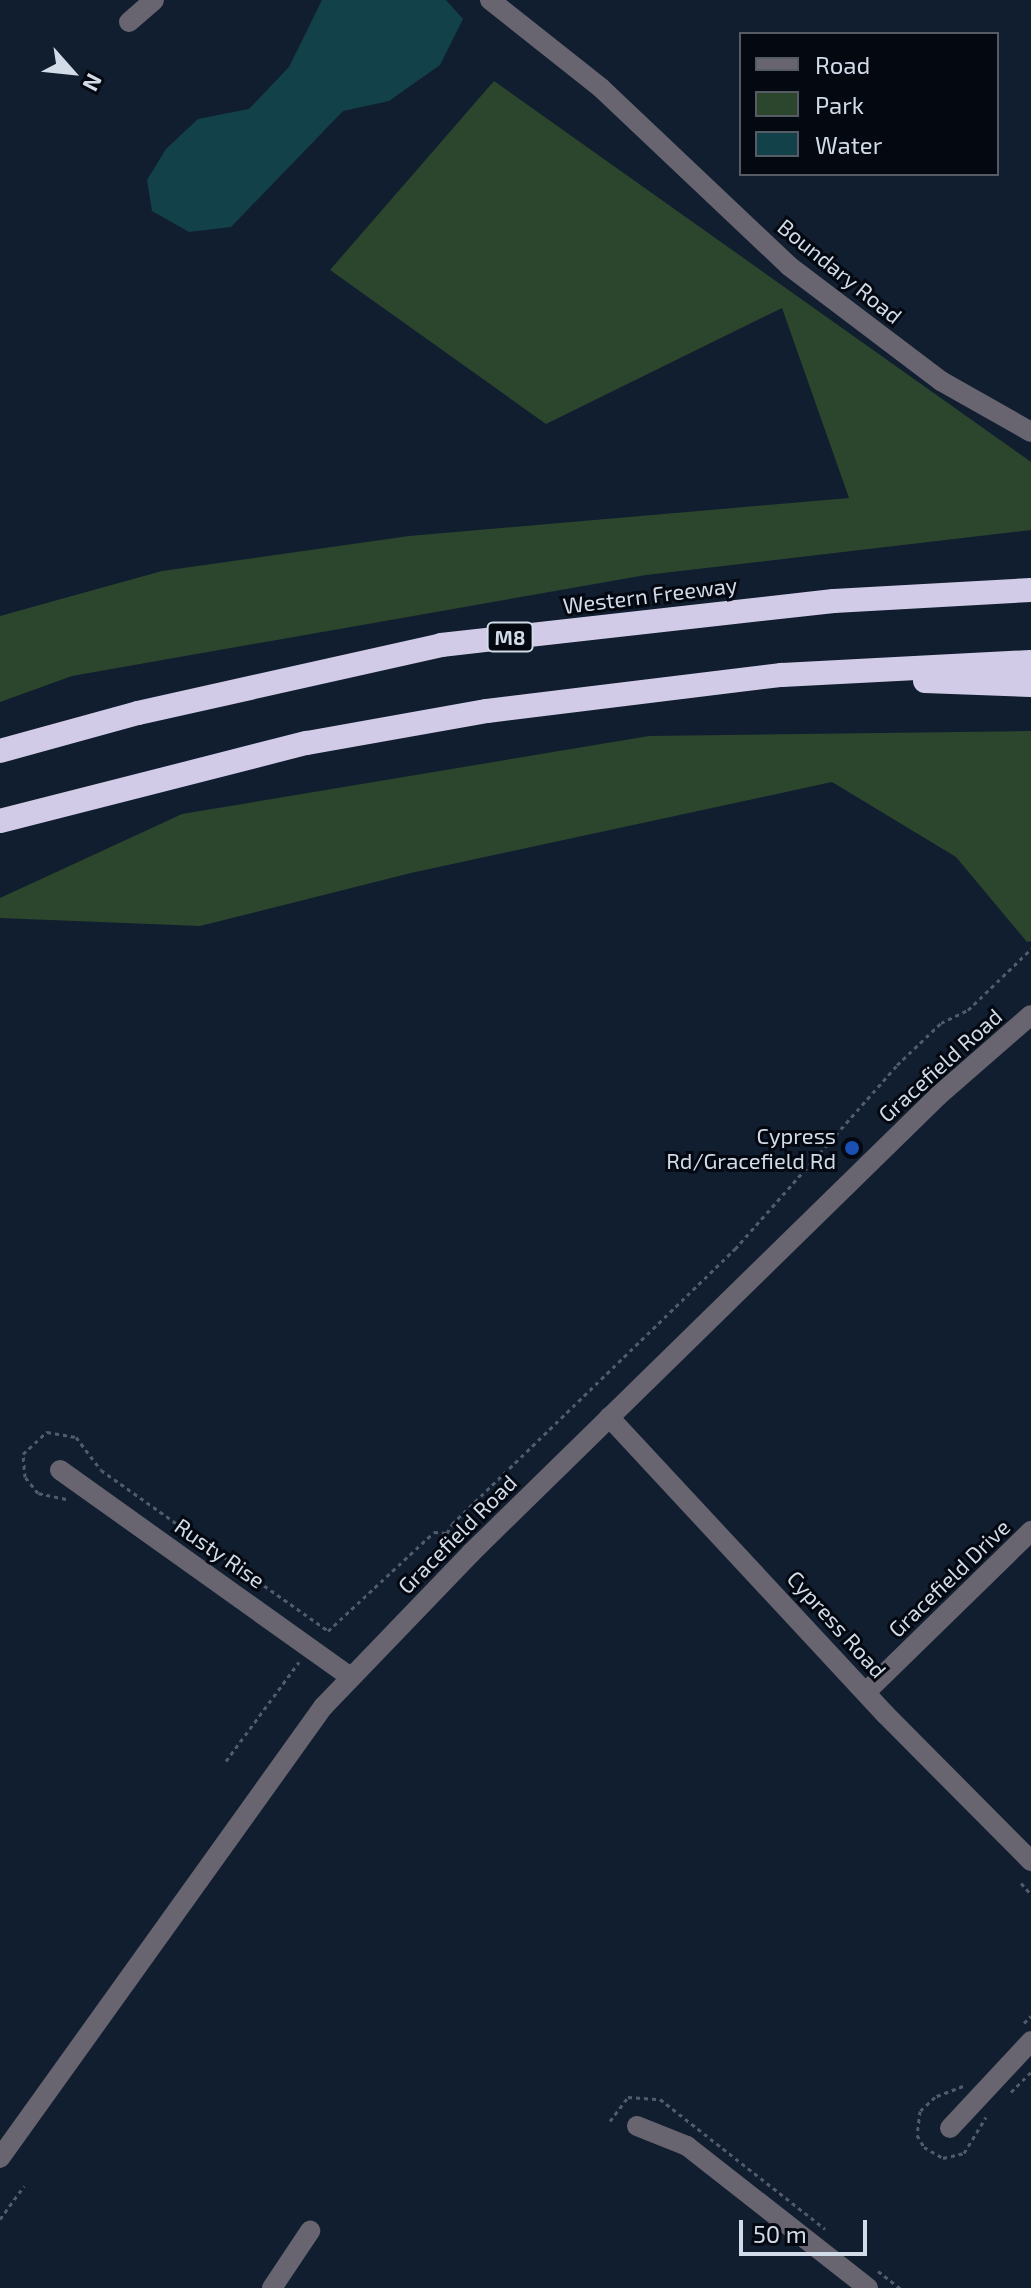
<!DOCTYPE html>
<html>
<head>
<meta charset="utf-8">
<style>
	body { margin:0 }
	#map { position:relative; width:1031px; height:2288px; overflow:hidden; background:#111e30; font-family:"Exo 2",sans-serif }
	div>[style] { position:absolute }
	.green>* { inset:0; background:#2b462c }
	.water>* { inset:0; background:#124149 }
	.path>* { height:3px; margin-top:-1.5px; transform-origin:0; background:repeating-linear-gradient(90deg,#505c6c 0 4px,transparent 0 8px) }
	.minor>* { height:20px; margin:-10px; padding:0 10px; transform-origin:10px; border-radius:10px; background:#686571 }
	.highway>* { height:24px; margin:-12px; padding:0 12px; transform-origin:12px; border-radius:12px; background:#d2cbe7 }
	.dots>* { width:22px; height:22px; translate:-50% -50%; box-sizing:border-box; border:4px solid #040810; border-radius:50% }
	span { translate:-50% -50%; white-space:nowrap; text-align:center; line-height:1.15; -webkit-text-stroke:6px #040810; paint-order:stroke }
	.shield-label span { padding:2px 6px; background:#040810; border:2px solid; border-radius:6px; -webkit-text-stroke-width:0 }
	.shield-label { font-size:20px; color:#d2dbe8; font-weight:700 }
	.street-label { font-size:22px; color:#d2dbe8 }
	.poi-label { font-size:22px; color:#d2dbe8 }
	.right { translate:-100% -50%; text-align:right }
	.legend { position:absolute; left:739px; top:32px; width:260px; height:144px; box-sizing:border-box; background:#040810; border:2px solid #565c66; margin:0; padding:10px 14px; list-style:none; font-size:24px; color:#d2dbe8 }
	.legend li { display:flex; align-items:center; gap:16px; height:40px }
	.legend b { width:40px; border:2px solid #565c66 }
	.north { position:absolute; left:32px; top:32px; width:80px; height:80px; -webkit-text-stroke:6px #040810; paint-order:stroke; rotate:117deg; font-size:22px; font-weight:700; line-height:32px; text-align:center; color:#d2dbe8 }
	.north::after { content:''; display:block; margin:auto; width:28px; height:36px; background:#d2dbe8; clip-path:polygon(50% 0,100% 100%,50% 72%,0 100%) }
	.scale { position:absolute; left:739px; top:2220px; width:128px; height:36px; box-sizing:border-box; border:4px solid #d2dbe8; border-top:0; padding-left:10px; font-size:24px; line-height:28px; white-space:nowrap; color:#d2dbe8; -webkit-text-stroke:6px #040810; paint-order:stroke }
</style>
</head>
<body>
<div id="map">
	<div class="green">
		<div style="clip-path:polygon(494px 81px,1031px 462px,1031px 530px,646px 575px,72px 676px,0 702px,0 616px,162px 571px,409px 536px,849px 498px,782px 308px,546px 424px,330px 270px)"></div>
		<div style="clip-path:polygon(1031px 731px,1031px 941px,1027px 942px,956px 857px,832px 782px,411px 873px,200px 926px,0 918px,0 898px,182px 814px,649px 736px)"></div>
	</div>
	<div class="water">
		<div style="clip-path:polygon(322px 0,446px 0,463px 19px,440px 65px,389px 101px,343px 111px,231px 227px,189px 232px,152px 211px,147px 180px,166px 149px,198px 119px,249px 109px,289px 67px)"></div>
	</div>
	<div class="path">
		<div style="left:66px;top:1499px;width:29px;rotate:-168deg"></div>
		<div style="left:38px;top:1493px;width:21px;rotate:-129deg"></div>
		<div style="left:25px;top:1477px;width:23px;rotate:-95deg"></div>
		<div style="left:23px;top:1454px;width:33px;rotate:-43deg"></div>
		<div style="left:47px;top:1432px;width:29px;rotate:10deg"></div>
		<div style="left:76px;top:1437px;width:41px;rotate:52.9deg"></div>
		<div style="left:101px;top:1470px;width:277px;rotate:35.3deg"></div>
		<div style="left:451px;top:1548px;width:16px;rotate:-105deg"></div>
		<div style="left:447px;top:1533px;width:10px;rotate:-61deg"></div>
		<div style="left:452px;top:1524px;width:395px;rotate:-44.2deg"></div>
		<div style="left:735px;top:1249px;width:245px;rotate:-48.6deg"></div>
		<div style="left:897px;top:1065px;width:61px;rotate:-43.7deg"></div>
		<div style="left:941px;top:1023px;width:30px;rotate:-26deg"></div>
		<div style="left:968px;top:1010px;width:88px;rotate:-44.1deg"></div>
		<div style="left:328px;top:1631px;width:145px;rotate:-43deg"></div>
		<div style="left:434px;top:1532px;width:13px;rotate:4deg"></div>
		<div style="left:226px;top:1761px;width:123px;rotate:-53.6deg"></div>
		<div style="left:1021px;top:1883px;width:15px;rotate:48deg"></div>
		<div style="left:1024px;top:2023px;width:10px;rotate:-45deg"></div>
		<div style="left:963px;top:2086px;width:30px;rotate:159deg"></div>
		<div style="left:935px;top:2097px;width:21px;rotate:137deg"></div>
		<div style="left:920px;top:2111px;width:24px;rotate:97deg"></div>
		<div style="left:917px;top:2135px;width:14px;rotate:60deg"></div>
		<div style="left:924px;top:2147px;width:22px;rotate:30deg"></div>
		<div style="left:943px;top:2158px;width:22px;rotate:-13deg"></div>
		<div style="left:964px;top:2153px;width:42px;rotate:-58.6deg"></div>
		<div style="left:1011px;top:2092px;width:28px;rotate:-45deg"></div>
		<div style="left:610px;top:2121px;width:30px;rotate:-53deg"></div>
		<div style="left:628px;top:2097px;width:32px;rotate:4deg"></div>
		<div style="left:660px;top:2099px;width:210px;rotate:38.2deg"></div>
		<div style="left:0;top:2219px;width:41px;rotate:-54deg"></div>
		<div style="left:878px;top:2271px;width:28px;rotate:38deg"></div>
	</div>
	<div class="minor">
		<div style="left:490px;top:0;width:142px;rotate:38.4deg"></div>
		<div style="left:601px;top:88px;width:259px;rotate:43.4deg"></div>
		<div style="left:789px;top:266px;width:191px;rotate:37.1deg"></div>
		<div style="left:941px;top:381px;width:103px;rotate:29.5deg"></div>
		<div style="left:129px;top:22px;width:33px;rotate:-41deg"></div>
		<div style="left:609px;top:1417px;width:407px;rotate:47.1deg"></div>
		<div style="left:886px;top:1715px;width:206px;rotate:45.2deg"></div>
		<div style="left:60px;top:1470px;width:356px;rotate:35.5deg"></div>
		<div style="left:866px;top:1692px;width:231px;rotate:-44.3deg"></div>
		<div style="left:637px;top:2126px;width:54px;rotate:21.8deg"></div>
		<div style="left:687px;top:2146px;width:230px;rotate:38.1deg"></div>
		<div style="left:950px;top:2128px;width:119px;rotate:-47deg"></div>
		<div style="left:0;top:2158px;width:555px;rotate:-54.39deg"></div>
		<div style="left:323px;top:1707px;width:214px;rotate:-46.1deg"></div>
		<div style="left:471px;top:1553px;width:653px;rotate:-44.38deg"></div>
		<div style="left:938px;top:1096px;width:123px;rotate:-41.1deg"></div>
		<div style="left:272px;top:2288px;width:69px;rotate:-56.3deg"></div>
	</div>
	<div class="highway">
		<div style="left:925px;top:681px;width:106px;rotate:2.2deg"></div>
		<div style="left:0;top:751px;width:143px;rotate:-15.4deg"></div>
		<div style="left:138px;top:713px;width:311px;rotate:-12.6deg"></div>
		<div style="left:441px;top:645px;width:395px;rotate:-6.4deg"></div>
		<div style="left:834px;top:601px;width:197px;rotate:-3.2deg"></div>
		<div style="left:0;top:821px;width:317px;rotate:-14.3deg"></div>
		<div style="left:307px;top:743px;width:183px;rotate:-10.1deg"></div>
		<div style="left:487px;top:711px;width:297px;rotate:-7deg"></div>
		<div style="left:782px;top:675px;width:249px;rotate:-3deg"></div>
	</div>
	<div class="dots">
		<div style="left:852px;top:1148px;background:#1a4fb4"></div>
	</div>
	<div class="shield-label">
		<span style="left:510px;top:637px">M8</span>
	</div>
	<div class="street-label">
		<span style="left:840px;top:271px;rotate:39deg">Boundary Road</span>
		<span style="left:650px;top:595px;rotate:-7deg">Western Freeway</span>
		<span style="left:940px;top:1065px;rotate:-42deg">Gracefield Road</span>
		<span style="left:457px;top:1534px;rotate:-45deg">Gracefield Road</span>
		<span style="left:220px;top:1553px;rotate:35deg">Rusty Rise</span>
		<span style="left:949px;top:1578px;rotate:-44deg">Gracefield Drive</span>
		<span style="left:837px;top:1624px;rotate:48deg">Cypress Road</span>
	</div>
	<div class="poi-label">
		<span class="right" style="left:836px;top:1148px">Cypress<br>Rd/Gracefield Rd</span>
	</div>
	<ul class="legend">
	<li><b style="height:10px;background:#686571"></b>Road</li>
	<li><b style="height:22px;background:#2b462c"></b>Park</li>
	<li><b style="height:22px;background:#124149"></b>Water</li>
	</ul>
	<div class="north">N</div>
	<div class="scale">50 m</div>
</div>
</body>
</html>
